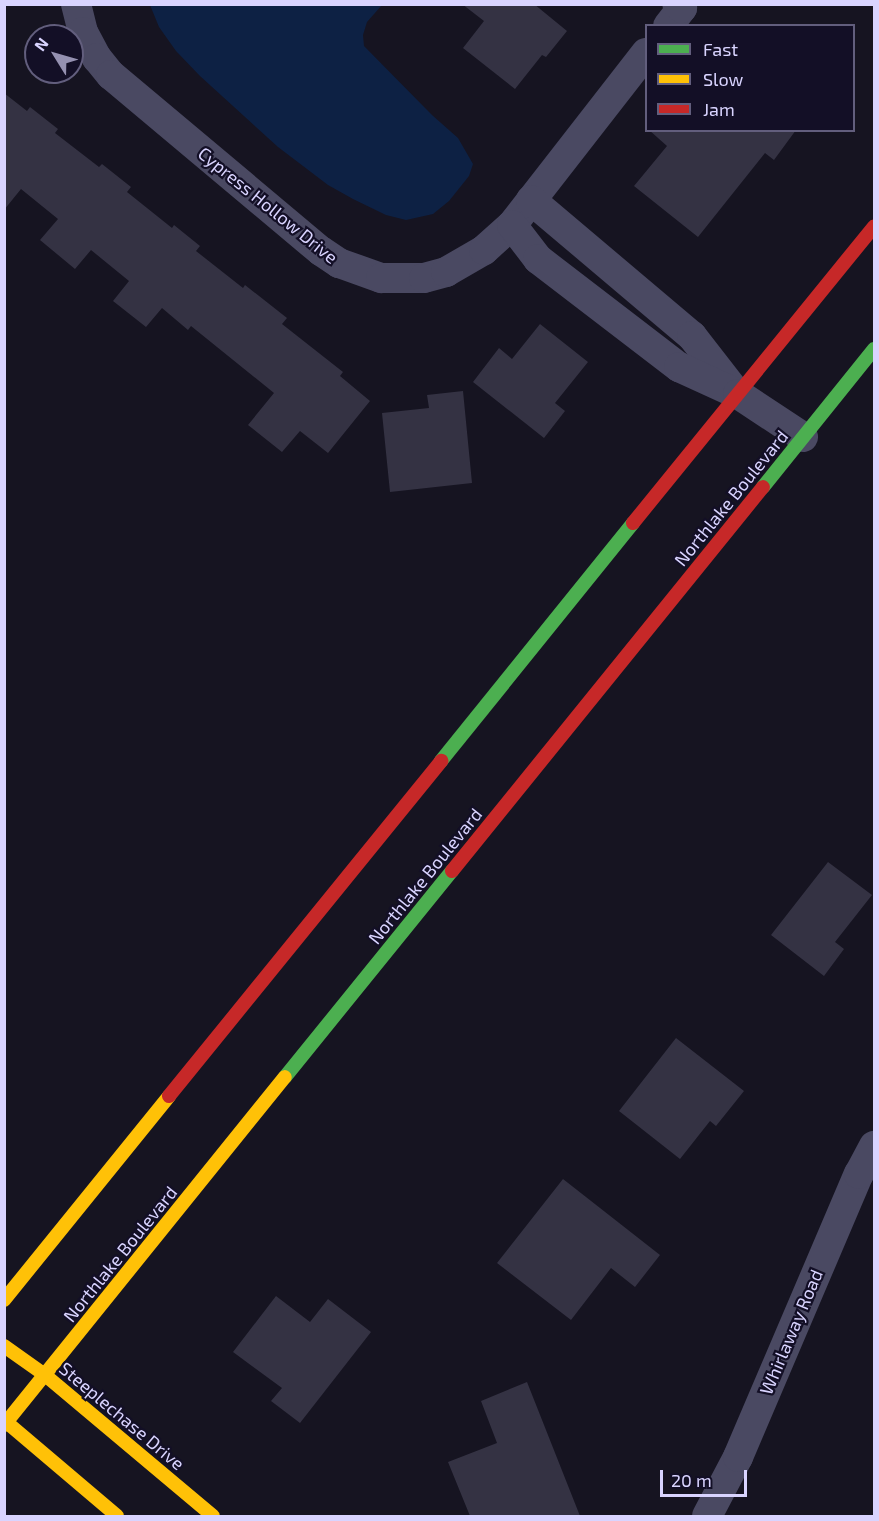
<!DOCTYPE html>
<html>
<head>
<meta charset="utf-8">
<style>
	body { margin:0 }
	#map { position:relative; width:879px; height:1521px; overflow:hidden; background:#161421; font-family:"Exo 2",sans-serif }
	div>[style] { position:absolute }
	.water>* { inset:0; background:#0d2144 }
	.building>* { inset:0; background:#343243 }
	.street>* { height:30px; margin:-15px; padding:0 15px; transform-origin:15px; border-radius:15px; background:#4a4962 }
	.fast>* { height:14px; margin:-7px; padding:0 7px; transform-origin:7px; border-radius:7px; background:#4caf50 }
	.slow>* { height:14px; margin:-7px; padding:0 7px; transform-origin:7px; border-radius:7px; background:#ffc107 }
	.jam>* { height:14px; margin:-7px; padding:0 7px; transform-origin:7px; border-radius:7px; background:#c62828 }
	span { translate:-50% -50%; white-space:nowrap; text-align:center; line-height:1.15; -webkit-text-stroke:4.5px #130f26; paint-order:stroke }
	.street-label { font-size:18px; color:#d9d4ff }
	.frame { position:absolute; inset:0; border:6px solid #d9d4ff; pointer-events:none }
	.legend { position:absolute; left:645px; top:24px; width:210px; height:108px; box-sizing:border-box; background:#130f26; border:2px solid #625e7d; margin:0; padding:8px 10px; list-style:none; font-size:18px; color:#d9d4ff }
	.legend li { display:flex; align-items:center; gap:12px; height:30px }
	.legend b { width:30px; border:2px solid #625e7d }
	.north { position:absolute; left:24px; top:24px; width:60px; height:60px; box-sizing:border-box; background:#130f26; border:2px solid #625e7d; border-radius:50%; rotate:307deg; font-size:16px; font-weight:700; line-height:24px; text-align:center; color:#d9d4ff }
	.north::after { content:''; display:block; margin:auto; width:21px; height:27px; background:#9591b1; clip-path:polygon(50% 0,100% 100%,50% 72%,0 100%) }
	.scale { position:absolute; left:660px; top:1470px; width:87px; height:27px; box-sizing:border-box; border:3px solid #d9d4ff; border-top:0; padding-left:8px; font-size:18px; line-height:21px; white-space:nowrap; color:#d9d4ff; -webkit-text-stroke:4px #130f26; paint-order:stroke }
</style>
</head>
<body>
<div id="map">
	<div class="water">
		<div style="clip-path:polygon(150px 5px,382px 5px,367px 22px,363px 35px,364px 46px,432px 115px,458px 138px,473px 164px,469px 176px,449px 201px,433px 214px,406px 220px,386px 215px,353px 199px,328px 185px,278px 147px,200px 76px,176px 51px,159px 27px)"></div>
	</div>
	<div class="building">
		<div style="clip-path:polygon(462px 4px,534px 4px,567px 31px,546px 57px,542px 55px,515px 89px,463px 48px,484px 21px)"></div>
		<div style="clip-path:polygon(4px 93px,27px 111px,30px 107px,58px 129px,55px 133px,99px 167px,102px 164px,131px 187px,127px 192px,172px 228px,174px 225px,200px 246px,196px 251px,243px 288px,245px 285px,287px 318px,282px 324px,343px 372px,340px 376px,370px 401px,328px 453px,300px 431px,282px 452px,248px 425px,274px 393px,191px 326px,188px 330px,162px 308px,146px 327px,113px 301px,129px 281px,91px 250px,75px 269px,40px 240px,58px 219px,21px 189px,4px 210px)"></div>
		<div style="clip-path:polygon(649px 130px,796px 130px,774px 160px,765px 153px,698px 237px,634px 186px,667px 146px)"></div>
		<div style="clip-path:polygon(540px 324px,588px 362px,555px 403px,565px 411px,544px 438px,473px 382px,499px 348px,512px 359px)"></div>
		<div style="clip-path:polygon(463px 391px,472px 483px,390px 492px,382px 413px,429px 408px,427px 395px)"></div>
		<div style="clip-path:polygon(828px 862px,872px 895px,835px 942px,844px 949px,824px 976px,771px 935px)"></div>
		<div style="clip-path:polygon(676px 1038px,744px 1091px,716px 1126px,710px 1121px,680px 1159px,619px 1111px)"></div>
		<div style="clip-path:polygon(563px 1179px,660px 1255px,635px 1287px,611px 1268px,571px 1320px,497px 1263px)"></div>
		<div style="clip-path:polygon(276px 1296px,310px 1322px,328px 1299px,371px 1332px,300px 1423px,271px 1401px,282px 1388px,233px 1352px)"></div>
		<div style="clip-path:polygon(527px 1382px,580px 1516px,470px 1516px,448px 1462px,497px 1443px,481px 1401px)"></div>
	</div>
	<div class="street">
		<div style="left:76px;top:4px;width:29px;rotate:76deg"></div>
		<div style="left:83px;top:32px;width:30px;rotate:62deg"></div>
		<div style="left:97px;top:58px;width:22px;rotate:51deg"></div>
		<div style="left:111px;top:75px;width:274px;rotate:40deg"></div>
		<div style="left:321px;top:251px;width:22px;rotate:34deg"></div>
		<div style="left:339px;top:263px;width:45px;rotate:19.7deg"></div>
		<div style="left:381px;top:278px;width:43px"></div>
		<div style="left:424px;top:278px;width:23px;rotate:-15deg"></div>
		<div style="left:446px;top:272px;width:44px;rotate:-30.1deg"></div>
		<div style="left:484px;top:250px;width:38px;rotate:-42deg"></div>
		<div style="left:512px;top:225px;width:218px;rotate:-52.1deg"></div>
		<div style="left:668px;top:26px;width:23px;rotate:-52deg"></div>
		<div style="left:682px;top:8px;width:6px;rotate:-141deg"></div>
		<div style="left:531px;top:200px;width:211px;rotate:40.2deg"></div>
		<div style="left:692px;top:336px;width:68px;rotate:52.1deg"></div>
		<div style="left:512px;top:225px;width:43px;rotate:52.6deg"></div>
		<div style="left:538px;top:259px;width:178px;rotate:37.5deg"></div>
		<div style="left:679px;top:367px;width:65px;rotate:24.6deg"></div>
		<div style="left:738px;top:394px;width:78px;rotate:33.5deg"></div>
		<div style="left:707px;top:1516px;width:67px;rotate:-62.3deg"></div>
		<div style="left:738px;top:1457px;width:308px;rotate:-66.9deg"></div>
		<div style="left:859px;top:1174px;width:32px;rotate:-62deg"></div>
	</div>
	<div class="fast">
		<div style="left:763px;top:487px;width:177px;rotate:-51.2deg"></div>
		<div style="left:441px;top:761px;width:306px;rotate:-51.1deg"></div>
		<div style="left:285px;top:1077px;width:265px;rotate:-51deg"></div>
	</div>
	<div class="slow">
		<div style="left:4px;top:1300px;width:262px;rotate:-51deg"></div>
		<div style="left:4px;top:1346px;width:50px;rotate:35.3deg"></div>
		<div style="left:45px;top:1375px;width:219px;rotate:40deg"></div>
		<div style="left:4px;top:1420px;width:148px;rotate:40.3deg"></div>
		<div style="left:4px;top:1425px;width:447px;rotate:-51.1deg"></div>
	</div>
	<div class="jam">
		<div style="left:633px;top:523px;width:382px;rotate:-50.9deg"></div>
		<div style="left:452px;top:871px;width:494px;rotate:-51deg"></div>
		<div style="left:169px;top:1096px;width:432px;rotate:-50.9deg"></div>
	</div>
	<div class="street-label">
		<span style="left:268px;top:205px;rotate:39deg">Cypress Hollow Drive</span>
		<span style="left:731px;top:498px;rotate:-51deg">Northlake Boulevard</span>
		<span style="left:425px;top:876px;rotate:-51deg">Northlake Boulevard</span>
		<span style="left:120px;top:1254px;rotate:-51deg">Northlake Boulevard</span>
		<span style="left:791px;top:1332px;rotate:-67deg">Whirlaway Road</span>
		<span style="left:122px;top:1416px;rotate:40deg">Steeplechase Drive</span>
	</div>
	<div class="frame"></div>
	<ul class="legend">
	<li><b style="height:8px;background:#4caf50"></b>Fast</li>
	<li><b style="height:8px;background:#ffc107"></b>Slow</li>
	<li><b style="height:8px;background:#c62828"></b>Jam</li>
	</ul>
	<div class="north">N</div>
	<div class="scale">20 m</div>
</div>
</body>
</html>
